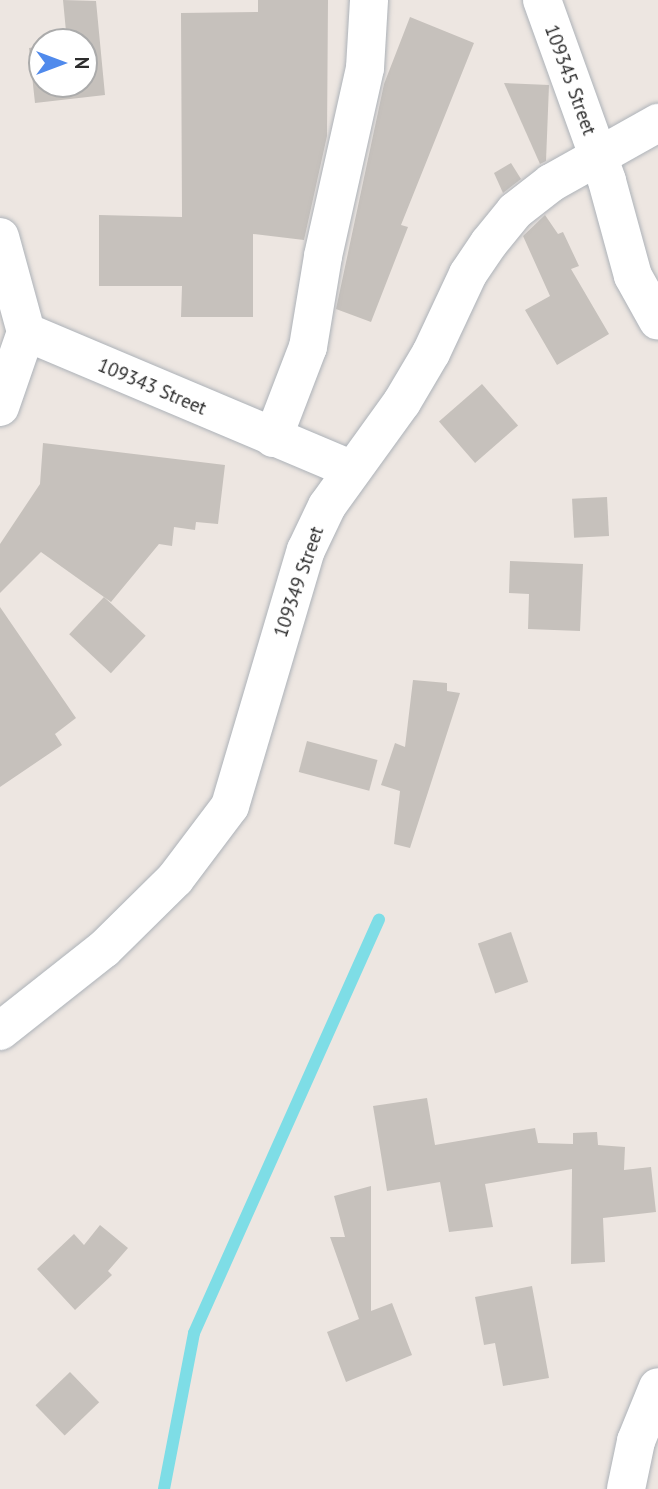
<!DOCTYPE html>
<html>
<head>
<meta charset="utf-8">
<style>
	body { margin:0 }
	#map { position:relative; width:658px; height:1489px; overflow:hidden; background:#ede6e1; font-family:"PT Sans",sans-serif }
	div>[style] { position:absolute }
	.stream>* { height:12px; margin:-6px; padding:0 6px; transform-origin:6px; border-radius:6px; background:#7edde6 }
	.building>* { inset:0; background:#c6c1bc; transform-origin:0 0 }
	.roads { filter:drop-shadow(0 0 2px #adb2b8) drop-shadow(0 0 2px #adb2b8) }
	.minor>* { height:38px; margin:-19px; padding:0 19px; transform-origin:19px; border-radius:19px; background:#fff }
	span { translate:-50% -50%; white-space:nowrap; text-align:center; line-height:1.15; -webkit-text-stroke:5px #fff; paint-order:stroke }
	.street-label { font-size:19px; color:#2d2d2d }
	.north { position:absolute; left:28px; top:28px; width:70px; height:70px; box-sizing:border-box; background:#fff; border:2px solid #ababab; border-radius:50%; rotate:90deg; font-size:19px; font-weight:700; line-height:28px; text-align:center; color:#2d2d2d }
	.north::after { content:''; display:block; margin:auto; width:24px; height:32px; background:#508aec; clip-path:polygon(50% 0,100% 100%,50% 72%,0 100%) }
</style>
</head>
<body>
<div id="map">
	<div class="stream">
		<div style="left:164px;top:1489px;width:159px;rotate:-79.1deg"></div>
		<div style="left:194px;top:1333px;width:453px;rotate:-65.9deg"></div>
	</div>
	<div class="building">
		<div style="clip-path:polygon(63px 0,96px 1px,105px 95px,35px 103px,29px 48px,42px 46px,42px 84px,84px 84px,84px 42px,67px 42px)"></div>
		<div style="clip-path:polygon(258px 0,328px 0,327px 136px,304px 240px,253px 234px,253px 317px,181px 317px,182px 286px,99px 286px,99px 215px,182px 217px,181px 13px,258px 12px)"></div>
		<div style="clip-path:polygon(410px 17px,474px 43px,401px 225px,408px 227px,371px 322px,336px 309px,384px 84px)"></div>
		<div style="clip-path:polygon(504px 83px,549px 85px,546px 161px,540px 164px)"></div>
		<div style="clip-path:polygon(511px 163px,521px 179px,503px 193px,494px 173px)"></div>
		<div style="clip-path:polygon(545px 215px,558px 234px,563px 232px,579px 266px,571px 269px,609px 334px,557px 365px,525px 310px,550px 296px,523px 236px)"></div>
		<div style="left:482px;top:384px;width:55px;height:57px;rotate:49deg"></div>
		<div style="clip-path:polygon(43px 443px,225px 465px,218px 524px,196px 522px,195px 530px,174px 527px,172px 546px,159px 544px,111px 602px,41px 552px,0 593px,0 544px,40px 484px)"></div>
		<div style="left:607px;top:497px;width:39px;height:35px;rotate:87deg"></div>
		<div style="clip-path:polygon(510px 561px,583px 564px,580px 631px,528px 629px,529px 594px,509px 593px)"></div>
		<div style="left:104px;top:597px;width:57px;height:51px;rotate:43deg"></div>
		<div style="clip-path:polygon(0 607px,76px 718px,55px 734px,62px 745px,0 787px)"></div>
		<div style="clip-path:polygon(413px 680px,447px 683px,447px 691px,460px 693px,410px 848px,394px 844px,400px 791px,381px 785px,395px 743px,405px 747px)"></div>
		<div style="left:307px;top:741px;width:73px;height:32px;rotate:15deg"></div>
		<div style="left:511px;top:932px;width:53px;height:35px;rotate:71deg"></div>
		<div style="clip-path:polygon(427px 1098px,435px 1145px,535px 1128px,538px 1143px,573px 1144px,573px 1133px,597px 1132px,598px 1145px,625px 1147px,624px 1170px,651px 1167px,656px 1212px,603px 1218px,605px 1262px,571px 1264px,572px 1169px,485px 1184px,493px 1227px,449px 1232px,440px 1182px,387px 1191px,373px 1106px)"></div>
		<div style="clip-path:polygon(371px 1186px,371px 1311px,392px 1303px,412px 1355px,346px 1382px,327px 1332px,359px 1319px,330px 1237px,345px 1237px,334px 1196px)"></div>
		<div style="clip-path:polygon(100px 1225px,128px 1248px,108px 1271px,112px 1275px,75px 1310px,37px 1269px,74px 1234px,84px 1245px)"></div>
		<div style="clip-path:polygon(532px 1286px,549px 1378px,503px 1386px,495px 1343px,484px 1345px,475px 1297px)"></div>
		<div style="left:70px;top:1372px;width:42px;height:48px;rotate:46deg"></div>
	</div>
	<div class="roads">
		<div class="minor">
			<div style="left:542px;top:0;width:192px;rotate:70.2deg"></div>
			<div style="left:607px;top:181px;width:98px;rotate:74.7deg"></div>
			<div style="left:633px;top:276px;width:51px;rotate:60.9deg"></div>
			<div style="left:0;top:237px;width:98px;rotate:74.7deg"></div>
			<div style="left:0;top:407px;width:79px;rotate:-70.9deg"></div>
			<div style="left:26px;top:332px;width:354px;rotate:22.9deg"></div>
			<div style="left:273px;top:438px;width:97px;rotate:-69deg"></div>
			<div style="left:308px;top:347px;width:92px;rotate:-80.6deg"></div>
			<div style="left:323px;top:256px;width:193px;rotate:-77.4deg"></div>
			<div style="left:365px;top:68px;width:68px;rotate:-86.6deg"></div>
			<div style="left:0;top:1031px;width:132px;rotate:-38.3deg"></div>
			<div style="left:104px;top:949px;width:100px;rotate:-44.6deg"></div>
			<div style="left:175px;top:879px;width:91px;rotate:-53deg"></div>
			<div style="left:230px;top:806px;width:267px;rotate:-73.5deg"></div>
			<div style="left:306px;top:550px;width:49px;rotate:-64.5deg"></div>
			<div style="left:327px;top:506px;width:128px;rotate:-54.2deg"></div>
			<div style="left:402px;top:402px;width:57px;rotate:-59.4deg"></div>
			<div style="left:431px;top:353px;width:87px;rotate:-64.9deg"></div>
			<div style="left:468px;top:274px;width:37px;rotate:-56deg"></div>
			<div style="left:489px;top:243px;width:41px;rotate:-50.9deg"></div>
			<div style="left:515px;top:211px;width:46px;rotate:-37.9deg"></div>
			<div style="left:551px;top:183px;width:123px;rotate:-29.3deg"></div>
			<div style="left:626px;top:1489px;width:49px;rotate:-78.2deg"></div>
			<div style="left:636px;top:1441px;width:58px;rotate:-67.8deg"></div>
		</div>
	</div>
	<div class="street-label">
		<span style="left:570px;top:80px;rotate:70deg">109345 Street</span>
		<span style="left:152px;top:387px;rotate:23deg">109343 Street</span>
		<span style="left:299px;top:582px;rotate:-71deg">109349 Street</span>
	</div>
	<div class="north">N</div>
</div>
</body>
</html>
